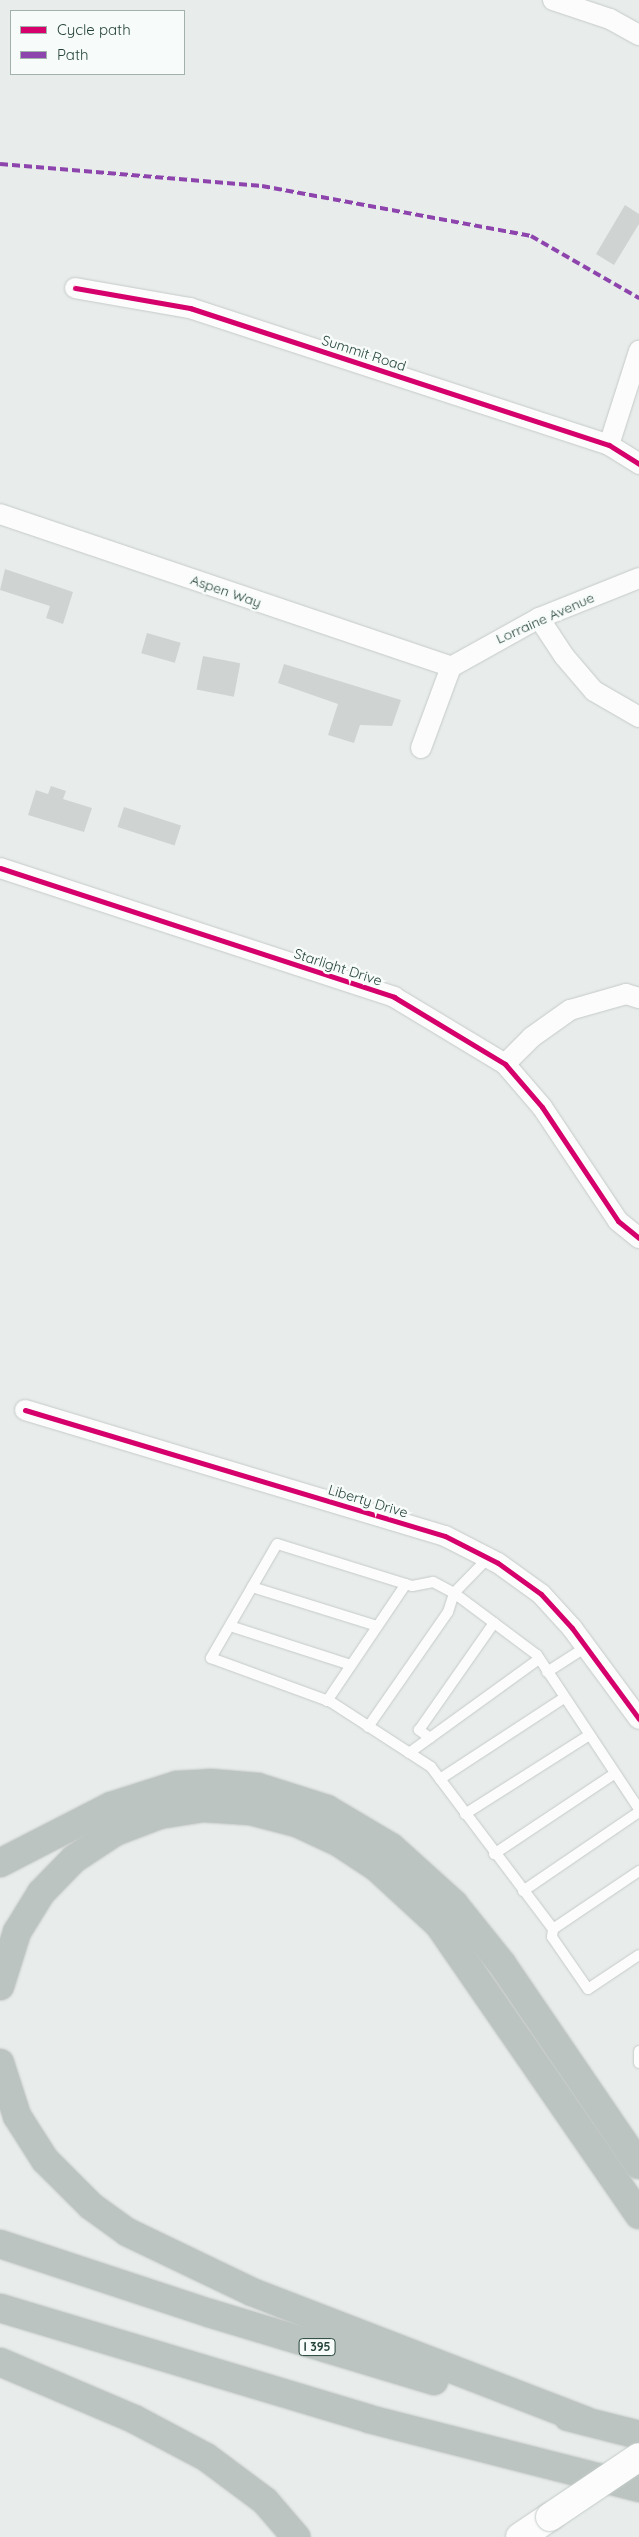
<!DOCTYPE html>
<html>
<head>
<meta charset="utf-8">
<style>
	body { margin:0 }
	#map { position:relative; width:639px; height:2537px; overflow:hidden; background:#e8edeb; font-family:Quicksand,sans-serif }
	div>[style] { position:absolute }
	.building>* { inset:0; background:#cfd4d2; transform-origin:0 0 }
	.roads { filter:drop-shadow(0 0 1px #c5cac8) drop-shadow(0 0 1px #c5cac8) }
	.service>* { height:10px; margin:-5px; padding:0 5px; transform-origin:5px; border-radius:5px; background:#fcfcfc }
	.minor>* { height:20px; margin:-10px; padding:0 10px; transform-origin:10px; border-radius:10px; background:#fcfcfc }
	.secondary>* { height:28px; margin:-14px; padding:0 14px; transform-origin:14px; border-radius:14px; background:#fcfcfc }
	.motorway>* { height:28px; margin:-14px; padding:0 14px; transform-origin:14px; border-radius:14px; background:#bcc4c2 }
	.bridges { filter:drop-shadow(0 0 1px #c3cbc8) drop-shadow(0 0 1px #c3cbc8) }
	.secondary-bridge>* { height:28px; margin:-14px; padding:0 14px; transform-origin:14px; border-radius:14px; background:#fcfcfc }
	.quiet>* { height:4px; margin-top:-2px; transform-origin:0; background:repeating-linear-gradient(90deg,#8e44ad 0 8px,transparent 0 12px) }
	.cycleway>* { height:5px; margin:-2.5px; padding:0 2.5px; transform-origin:2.5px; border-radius:2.5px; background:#d6006c }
	span { translate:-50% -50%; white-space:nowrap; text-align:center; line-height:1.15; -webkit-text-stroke:5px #f7fbf9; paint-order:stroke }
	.shield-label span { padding:1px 4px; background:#f7fbf9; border:1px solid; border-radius:4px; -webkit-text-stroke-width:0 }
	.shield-label { font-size:12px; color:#24423a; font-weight:700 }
	.street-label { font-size:14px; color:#24423a }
	.legend { position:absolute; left:10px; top:10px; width:175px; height:65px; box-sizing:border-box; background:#f7fbf9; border:1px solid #a3b1ad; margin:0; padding:6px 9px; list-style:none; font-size:15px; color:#24423a }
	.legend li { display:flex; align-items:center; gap:10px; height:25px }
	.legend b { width:25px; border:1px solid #a3b1ad }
</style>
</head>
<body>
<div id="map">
	<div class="building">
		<div style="clip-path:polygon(625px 205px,639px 214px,639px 224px,614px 265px,596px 254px)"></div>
		<div style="clip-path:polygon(5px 569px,73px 592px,63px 624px,46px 618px,50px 606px,0 590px)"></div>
		<div style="left:147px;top:633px;width:35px;height:21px;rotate:16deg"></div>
		<div style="left:203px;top:656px;width:38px;height:34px;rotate:11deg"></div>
		<div style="clip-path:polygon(284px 664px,401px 700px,392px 726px,360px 725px,354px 743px,328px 735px,338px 704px,278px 683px)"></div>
		<div style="clip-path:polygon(51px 786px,66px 791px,63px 799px,92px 808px,84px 832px,28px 815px,36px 790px,48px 794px)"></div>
		<div style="left:124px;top:807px;width:60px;height:21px;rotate:18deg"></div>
	</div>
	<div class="roads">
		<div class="service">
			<div style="left:252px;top:1587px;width:131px;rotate:17.3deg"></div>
			<div style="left:230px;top:1626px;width:127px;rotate:17.9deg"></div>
			<div style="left:547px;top:1672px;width:46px;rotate:-32.7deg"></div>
			<div style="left:327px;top:1701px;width:141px;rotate:-56deg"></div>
			<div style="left:368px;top:1727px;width:140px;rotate:-55.2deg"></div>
			<div style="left:448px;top:1612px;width:20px;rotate:-72deg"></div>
			<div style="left:454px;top:1593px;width:49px;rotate:-45.8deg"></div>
			<div style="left:430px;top:1738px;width:14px;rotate:-144deg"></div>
			<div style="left:419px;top:1730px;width:131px;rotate:-55deg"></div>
			<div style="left:409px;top:1753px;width:160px;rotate:-35.9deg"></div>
			<div style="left:440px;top:1779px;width:148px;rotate:-33.2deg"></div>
			<div style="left:639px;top:1809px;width:185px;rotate:-123.5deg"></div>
			<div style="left:537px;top:1655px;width:104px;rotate:-143.2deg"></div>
			<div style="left:454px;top:1593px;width:24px;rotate:-152deg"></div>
			<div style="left:433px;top:1582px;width:21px;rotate:169deg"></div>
			<div style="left:412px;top:1586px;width:141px;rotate:-162.7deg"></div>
			<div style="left:277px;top:1544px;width:132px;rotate:120.1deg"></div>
			<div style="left:211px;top:1658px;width:128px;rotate:20.1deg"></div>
			<div style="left:331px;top:1702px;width:119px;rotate:33deg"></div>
			<div style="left:431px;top:1767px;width:203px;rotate:53deg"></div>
			<div style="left:553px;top:1929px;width:104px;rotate:-34deg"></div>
			<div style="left:465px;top:1814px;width:146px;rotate:-32.4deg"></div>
			<div style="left:494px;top:1854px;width:144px;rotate:-33.7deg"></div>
			<div style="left:523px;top:1891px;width:140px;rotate:-34.3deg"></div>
			<div style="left:553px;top:1929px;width:8px;rotate:97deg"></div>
			<div style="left:552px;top:1937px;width:63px;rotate:55.3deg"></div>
			<div style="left:588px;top:1989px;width:61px;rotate:-33.7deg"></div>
			<div style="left:639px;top:2051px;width:12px;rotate:90deg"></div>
		</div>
		<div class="minor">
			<div style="left:553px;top:0;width:60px;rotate:18.4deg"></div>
			<div style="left:610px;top:19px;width:33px;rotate:29deg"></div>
			<div style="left:75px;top:288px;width:117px;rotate:9.9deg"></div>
			<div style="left:190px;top:308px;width:441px;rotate:18.1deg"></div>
			<div style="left:609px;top:445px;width:36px;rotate:32deg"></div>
			<div style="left:609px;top:445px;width:99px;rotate:-72.3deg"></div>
			<div style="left:0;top:514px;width:476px;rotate:18.7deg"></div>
			<div style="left:539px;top:618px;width:45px;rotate:56.7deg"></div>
			<div style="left:564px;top:656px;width:46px;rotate:49.4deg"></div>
			<div style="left:594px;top:691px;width:52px;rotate:30deg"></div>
			<div style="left:421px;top:748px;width:86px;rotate:-69.7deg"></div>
			<div style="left:451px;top:667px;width:101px;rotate:-29.1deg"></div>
			<div style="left:539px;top:618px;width:108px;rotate:-21.8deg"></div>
			<div style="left:0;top:868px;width:415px;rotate:18.1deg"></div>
			<div style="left:394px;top:997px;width:130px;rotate:31.1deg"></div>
			<div style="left:505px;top:1064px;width:57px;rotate:49.3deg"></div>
			<div style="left:542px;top:1107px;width:137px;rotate:56.3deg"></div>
			<div style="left:618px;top:1221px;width:27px;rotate:39deg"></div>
			<div style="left:505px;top:1064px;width:38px;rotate:-45deg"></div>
			<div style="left:532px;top:1037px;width:47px;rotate:-35.4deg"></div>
			<div style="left:570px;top:1010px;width:58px;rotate:-15.9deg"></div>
			<div style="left:626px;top:994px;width:14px;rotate:17deg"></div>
			<div style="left:25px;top:1410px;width:438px;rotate:16.7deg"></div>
			<div style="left:445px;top:1536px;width:59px;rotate:27deg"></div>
			<div style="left:498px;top:1563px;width:53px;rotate:35.8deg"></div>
			<div style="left:541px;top:1594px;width:46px;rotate:47.6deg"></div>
			<div style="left:572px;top:1628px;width:113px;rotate:53.6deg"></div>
		</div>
		<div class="secondary">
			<div style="left:520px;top:2537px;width:36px;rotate:-34deg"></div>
		</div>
		<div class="motorway">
			<div style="left:0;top:1863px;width:125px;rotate:-27.2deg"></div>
			<div style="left:111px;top:1806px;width:69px;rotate:-17.7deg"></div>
			<div style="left:177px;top:1785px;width:33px;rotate:-3deg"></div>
			<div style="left:210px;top:1783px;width:48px;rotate:4.8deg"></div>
			<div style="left:258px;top:1787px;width:72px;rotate:17.7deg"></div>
			<div style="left:327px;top:1809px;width:74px;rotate:30.7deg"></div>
			<div style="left:391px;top:1847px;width:85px;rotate:42.1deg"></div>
			<div style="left:454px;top:1904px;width:77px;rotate:51.3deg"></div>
			<div style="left:502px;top:1964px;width:243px;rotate:55.7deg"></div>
			<div style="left:0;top:1986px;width:57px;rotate:-72.5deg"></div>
			<div style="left:17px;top:1932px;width:46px;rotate:-58.4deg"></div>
			<div style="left:41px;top:1893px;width:47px;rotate:-45.9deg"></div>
			<div style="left:74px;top:1859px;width:49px;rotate:-33.4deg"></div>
			<div style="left:115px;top:1832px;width:47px;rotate:-21.1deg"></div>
			<div style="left:159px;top:1815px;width:45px;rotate:-9deg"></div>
			<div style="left:203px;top:1808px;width:47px;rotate:3.7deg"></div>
			<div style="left:250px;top:1811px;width:49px;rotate:14.3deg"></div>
			<div style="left:297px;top:1823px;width:45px;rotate:24.9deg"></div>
			<div style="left:338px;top:1842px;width:45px;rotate:33.3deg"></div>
			<div style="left:376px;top:1867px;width:86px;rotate:42.6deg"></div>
			<div style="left:439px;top:1925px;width:352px;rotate:55.4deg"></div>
			<div style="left:0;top:2063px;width:56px;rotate:72.2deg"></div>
			<div style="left:17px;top:2116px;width:52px;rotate:57.5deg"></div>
			<div style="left:45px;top:2160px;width:65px;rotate:45deg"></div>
			<div style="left:91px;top:2206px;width:44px;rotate:35.8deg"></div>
			<div style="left:127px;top:2232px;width:139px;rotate:25.6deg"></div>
			<div style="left:252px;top:2292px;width:358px;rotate:21.1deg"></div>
			<div style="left:0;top:2244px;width:220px;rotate:18.3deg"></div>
			<div style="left:209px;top:2313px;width:235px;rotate:16.8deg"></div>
			<div style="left:0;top:2308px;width:385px;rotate:16.7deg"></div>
			<div style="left:369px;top:2419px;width:279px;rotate:14.3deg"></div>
			<div style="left:0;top:2362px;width:146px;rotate:23deg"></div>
			<div style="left:134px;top:2419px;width:81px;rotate:27.8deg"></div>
			<div style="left:206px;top:2457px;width:74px;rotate:36.7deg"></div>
			<div style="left:265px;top:2501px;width:48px;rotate:49.3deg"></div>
			<div style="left:568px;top:2417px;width:73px;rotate:14.2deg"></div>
		</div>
	</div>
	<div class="bridges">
		<div class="secondary-bridge">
			<div style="left:550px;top:2517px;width:107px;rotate:-34deg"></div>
		</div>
	</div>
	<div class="quiet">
		<div style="left:0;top:164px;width:263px;rotate:4.8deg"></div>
		<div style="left:262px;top:186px;width:274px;rotate:10.5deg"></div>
		<div style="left:531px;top:236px;width:125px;rotate:29.9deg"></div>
	</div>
	<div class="cycleway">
		<div style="left:75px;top:288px;width:117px;rotate:9.9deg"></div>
		<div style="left:190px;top:308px;width:441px;rotate:18.1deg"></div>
		<div style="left:609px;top:445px;width:36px;rotate:32deg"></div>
		<div style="left:0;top:868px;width:415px;rotate:18.1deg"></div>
		<div style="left:394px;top:997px;width:130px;rotate:31.1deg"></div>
		<div style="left:505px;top:1064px;width:57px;rotate:49.3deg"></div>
		<div style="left:542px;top:1107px;width:137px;rotate:56.3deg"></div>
		<div style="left:618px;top:1221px;width:27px;rotate:39deg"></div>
		<div style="left:25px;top:1410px;width:438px;rotate:16.7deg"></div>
		<div style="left:445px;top:1536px;width:59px;rotate:27deg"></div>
		<div style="left:498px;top:1563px;width:53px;rotate:35.8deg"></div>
		<div style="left:541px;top:1594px;width:46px;rotate:47.6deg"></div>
		<div style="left:572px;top:1628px;width:113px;rotate:53.6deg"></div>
	</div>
	<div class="shield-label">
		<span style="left:317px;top:2347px">I 395</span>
	</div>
	<div class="street-label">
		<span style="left:364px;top:353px;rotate:18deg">Summit Road</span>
		<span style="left:226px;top:591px;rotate:19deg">Aspen Way</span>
		<span style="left:545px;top:618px;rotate:-24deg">Lorraine Avenue</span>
		<span style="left:338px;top:967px;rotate:18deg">Starlight Drive</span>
		<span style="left:368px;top:1501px;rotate:17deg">Liberty Drive</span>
	</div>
	<ul class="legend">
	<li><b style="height:6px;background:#d6006c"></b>Cycle path</li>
	<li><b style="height:6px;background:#8e44ad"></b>Path</li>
	</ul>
</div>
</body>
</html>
